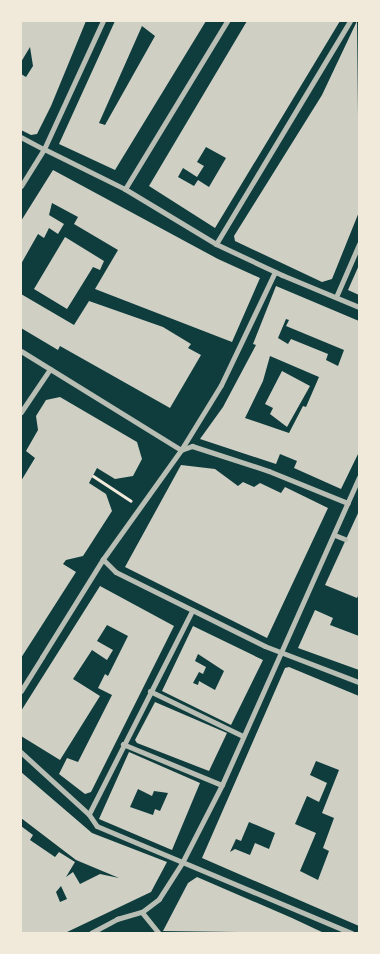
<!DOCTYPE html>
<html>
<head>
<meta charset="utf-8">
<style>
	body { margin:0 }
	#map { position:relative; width:380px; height:954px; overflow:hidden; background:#0f3d3e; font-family:"Roboto Condensed",sans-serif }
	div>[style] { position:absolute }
	.building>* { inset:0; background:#cfcfc3 }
	.path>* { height:3px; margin:-1.5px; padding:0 1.5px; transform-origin:1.5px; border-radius:1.5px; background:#f1e9da }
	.pedestrian>* { height:4.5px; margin:-2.25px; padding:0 2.25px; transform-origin:2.25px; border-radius:2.25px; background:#b8beb3 }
	.minor>* { height:5px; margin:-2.5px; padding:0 2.5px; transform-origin:2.5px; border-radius:2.5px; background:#b8beb3 }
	span { translate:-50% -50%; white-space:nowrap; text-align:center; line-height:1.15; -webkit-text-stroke:5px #f1e9da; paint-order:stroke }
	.frame { position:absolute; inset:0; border:22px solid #f1e9da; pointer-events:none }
</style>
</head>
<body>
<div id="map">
	<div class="building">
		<div style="clip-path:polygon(21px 21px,86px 21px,51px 106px,37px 134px,31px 135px,21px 130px,21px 74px,26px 77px,33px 66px,30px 47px,21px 62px)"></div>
		<div style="clip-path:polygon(evenodd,115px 21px,206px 21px,115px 170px,59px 144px,115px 21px,142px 26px,155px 36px,105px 125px,99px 123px,142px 26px)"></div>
		<div style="clip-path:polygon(evenodd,247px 21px,340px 21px,215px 228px,149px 186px,247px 21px,206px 147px,226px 158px,209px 187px,198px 180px,194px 186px,178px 177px,183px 168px,197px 177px,204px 166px,197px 162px,206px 147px)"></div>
		<div style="clip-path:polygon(357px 21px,359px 212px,332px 279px,322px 282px,235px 241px,234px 236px,322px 95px)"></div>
		<div style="clip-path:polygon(53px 170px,218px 259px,260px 278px,232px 342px,95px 289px,118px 250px,74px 224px,78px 217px,52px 203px,49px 215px,64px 224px,58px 234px,49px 228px,44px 238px,38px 234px,21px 264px,21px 221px)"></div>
		<div style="clip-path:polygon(65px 237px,104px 261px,100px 270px,93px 267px,67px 309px,34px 289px)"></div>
		<div style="clip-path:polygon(359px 265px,359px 295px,348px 290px)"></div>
		<div style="clip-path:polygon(evenodd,276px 286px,359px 321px,359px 452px,341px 489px,294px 468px,297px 461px,280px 454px,276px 464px,200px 439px,223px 407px,256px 345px,253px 344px,276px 286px,286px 319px,289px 320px,286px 326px,344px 350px,338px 366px,326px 360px,328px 354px,291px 339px,288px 344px,278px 338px,286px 319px,276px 286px,270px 356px,319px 377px,306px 407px,303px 406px,289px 433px,245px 418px,263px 381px,270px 356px)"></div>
		<div style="clip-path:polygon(21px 294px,74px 325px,89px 301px,163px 327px,191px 344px,188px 348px,201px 355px,170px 408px,60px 346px,58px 350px,21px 328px)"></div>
		<div style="clip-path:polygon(282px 371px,310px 386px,287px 427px,270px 414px,273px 408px,265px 404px)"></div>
		<div style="clip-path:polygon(60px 397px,137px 442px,142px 459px,133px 476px,115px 479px,97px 468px,89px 483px,106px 494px,112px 511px,83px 556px,66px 560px,63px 564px,76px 572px,21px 658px,21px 481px,35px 458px,26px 451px,38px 430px,36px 416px,46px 400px)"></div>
		<div style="clip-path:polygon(181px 465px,215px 469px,238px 486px,243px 482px,254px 487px,260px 483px,281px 493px,285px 487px,328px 508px,267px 638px,125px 567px)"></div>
		<div style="clip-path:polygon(359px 511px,359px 594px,357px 598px,325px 585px)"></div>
		<div style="clip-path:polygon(100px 586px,174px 626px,91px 792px,85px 794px,59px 774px,67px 758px,78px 762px,112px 695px,98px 688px,105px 674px,108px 676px,128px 636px,107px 625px,97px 641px,113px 650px,107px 660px,92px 650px,73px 679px,100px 696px,60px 760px,21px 736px,21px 711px)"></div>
		<div style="clip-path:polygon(315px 610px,333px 618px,330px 625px,359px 636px,359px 670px,298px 648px)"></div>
		<div style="clip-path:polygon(evenodd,193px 626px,263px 660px,231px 725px,162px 691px,193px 626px,198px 654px,224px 671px,215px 690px,199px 681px,198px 685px,193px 683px,199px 672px,203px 674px,206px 667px,195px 661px,198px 654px)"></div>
		<div style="clip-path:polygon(evenodd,289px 667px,359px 696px,359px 926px,202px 858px,285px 668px,289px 667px,316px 761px,339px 770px,322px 813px,334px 818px,323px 848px,329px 851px,318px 880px,332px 887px,300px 871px,316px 833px,295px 824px,307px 796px,319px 802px,327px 783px,310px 775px,316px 761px,289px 667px,249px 822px,275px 833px,269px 849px,255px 843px,250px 855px,235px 849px,230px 852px,236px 839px,241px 841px,249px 822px)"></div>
		<div style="clip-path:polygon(155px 702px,227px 733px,209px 771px,137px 743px,135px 740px)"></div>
		<div style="clip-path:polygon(evenodd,129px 752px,200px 783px,172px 850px,99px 819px,129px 752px,138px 789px,152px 796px,154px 791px,168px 793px,160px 811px,155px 809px,153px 815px,130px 807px,138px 789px)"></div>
		<div style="clip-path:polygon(evenodd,21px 772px,92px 833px,167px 862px,151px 892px,65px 933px,21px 933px,21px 826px,33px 835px,30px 840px,55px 857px,59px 852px,75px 862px,66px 877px,73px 872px,80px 884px,100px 874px,119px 878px,76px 860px,21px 818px,21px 772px,61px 886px,67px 899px,60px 902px,56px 892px,61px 886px)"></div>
		<div style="clip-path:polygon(197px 877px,292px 918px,324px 933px,163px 931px,188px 883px)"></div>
	</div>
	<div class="path">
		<div style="left:93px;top:476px;width:45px;rotate:33.3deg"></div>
	</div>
	<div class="pedestrian">
		<div style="left:21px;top:137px;width:26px;rotate:28deg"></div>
		<div style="left:269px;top:471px;width:85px;rotate:22.1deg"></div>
		<div style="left:335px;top:535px;width:11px;rotate:22deg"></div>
		<div style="left:103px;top:559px;width:18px;rotate:45deg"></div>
		<div style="left:116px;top:572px;width:166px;rotate:26.4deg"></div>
		<div style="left:265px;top:646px;width:101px;rotate:21deg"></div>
		<div style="left:21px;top:691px;width:40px;rotate:-58deg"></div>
		<div style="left:150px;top:691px;width:103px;rotate:25.8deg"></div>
		<div style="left:123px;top:744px;width:107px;rotate:22.5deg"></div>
		<div style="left:21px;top:752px;width:92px;rotate:42.4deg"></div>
		<div style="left:89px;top:814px;width:14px;rotate:56deg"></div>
		<div style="left:97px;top:826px;width:276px;rotate:22.8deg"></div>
		<div style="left:89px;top:814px;width:228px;rotate:-63.1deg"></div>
		<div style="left:142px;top:912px;width:27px;rotate:51deg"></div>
		<div style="left:91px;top:933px;width:30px;rotate:-28deg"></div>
		<div style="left:117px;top:919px;width:26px;rotate:-16deg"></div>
		<div style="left:142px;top:912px;width:21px;rotate:-37deg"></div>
		<div style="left:159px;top:899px;width:43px;rotate:-57.4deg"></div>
		<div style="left:182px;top:863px;width:88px;rotate:-62.9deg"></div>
		<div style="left:222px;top:785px;width:336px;rotate:-66deg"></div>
	</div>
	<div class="minor">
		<div style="left:44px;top:149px;width:90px;rotate:26.3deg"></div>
		<div style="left:125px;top:189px;width:106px;rotate:31.1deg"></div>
		<div style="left:216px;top:244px;width:73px;rotate:25.2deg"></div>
		<div style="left:282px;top:275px;width:83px;rotate:22.6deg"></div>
		<div style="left:21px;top:186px;width:44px;rotate:-58.1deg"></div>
		<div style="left:44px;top:149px;width:141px;rotate:-65.3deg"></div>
		<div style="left:125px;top:189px;width:197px;rotate:-58.7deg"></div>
		<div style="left:216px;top:244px;width:260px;rotate:-59deg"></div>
		<div style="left:336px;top:297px;width:58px;rotate:-66.5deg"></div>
		<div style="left:21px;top:351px;width:188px;rotate:31.7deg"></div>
		<div style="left:21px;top:412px;width:52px;rotate:-56deg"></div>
		<div style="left:181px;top:450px;width:12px;rotate:-20deg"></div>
		<div style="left:192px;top:446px;width:81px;rotate:18deg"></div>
		<div style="left:42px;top:657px;width:115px;rotate:-58.1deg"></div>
		<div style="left:103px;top:559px;width:134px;rotate:-54.4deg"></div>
		<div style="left:181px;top:450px;width:76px;rotate:-58.4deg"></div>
		<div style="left:221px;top:385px;width:125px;rotate:-64.5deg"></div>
	</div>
	<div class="frame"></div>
</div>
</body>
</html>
